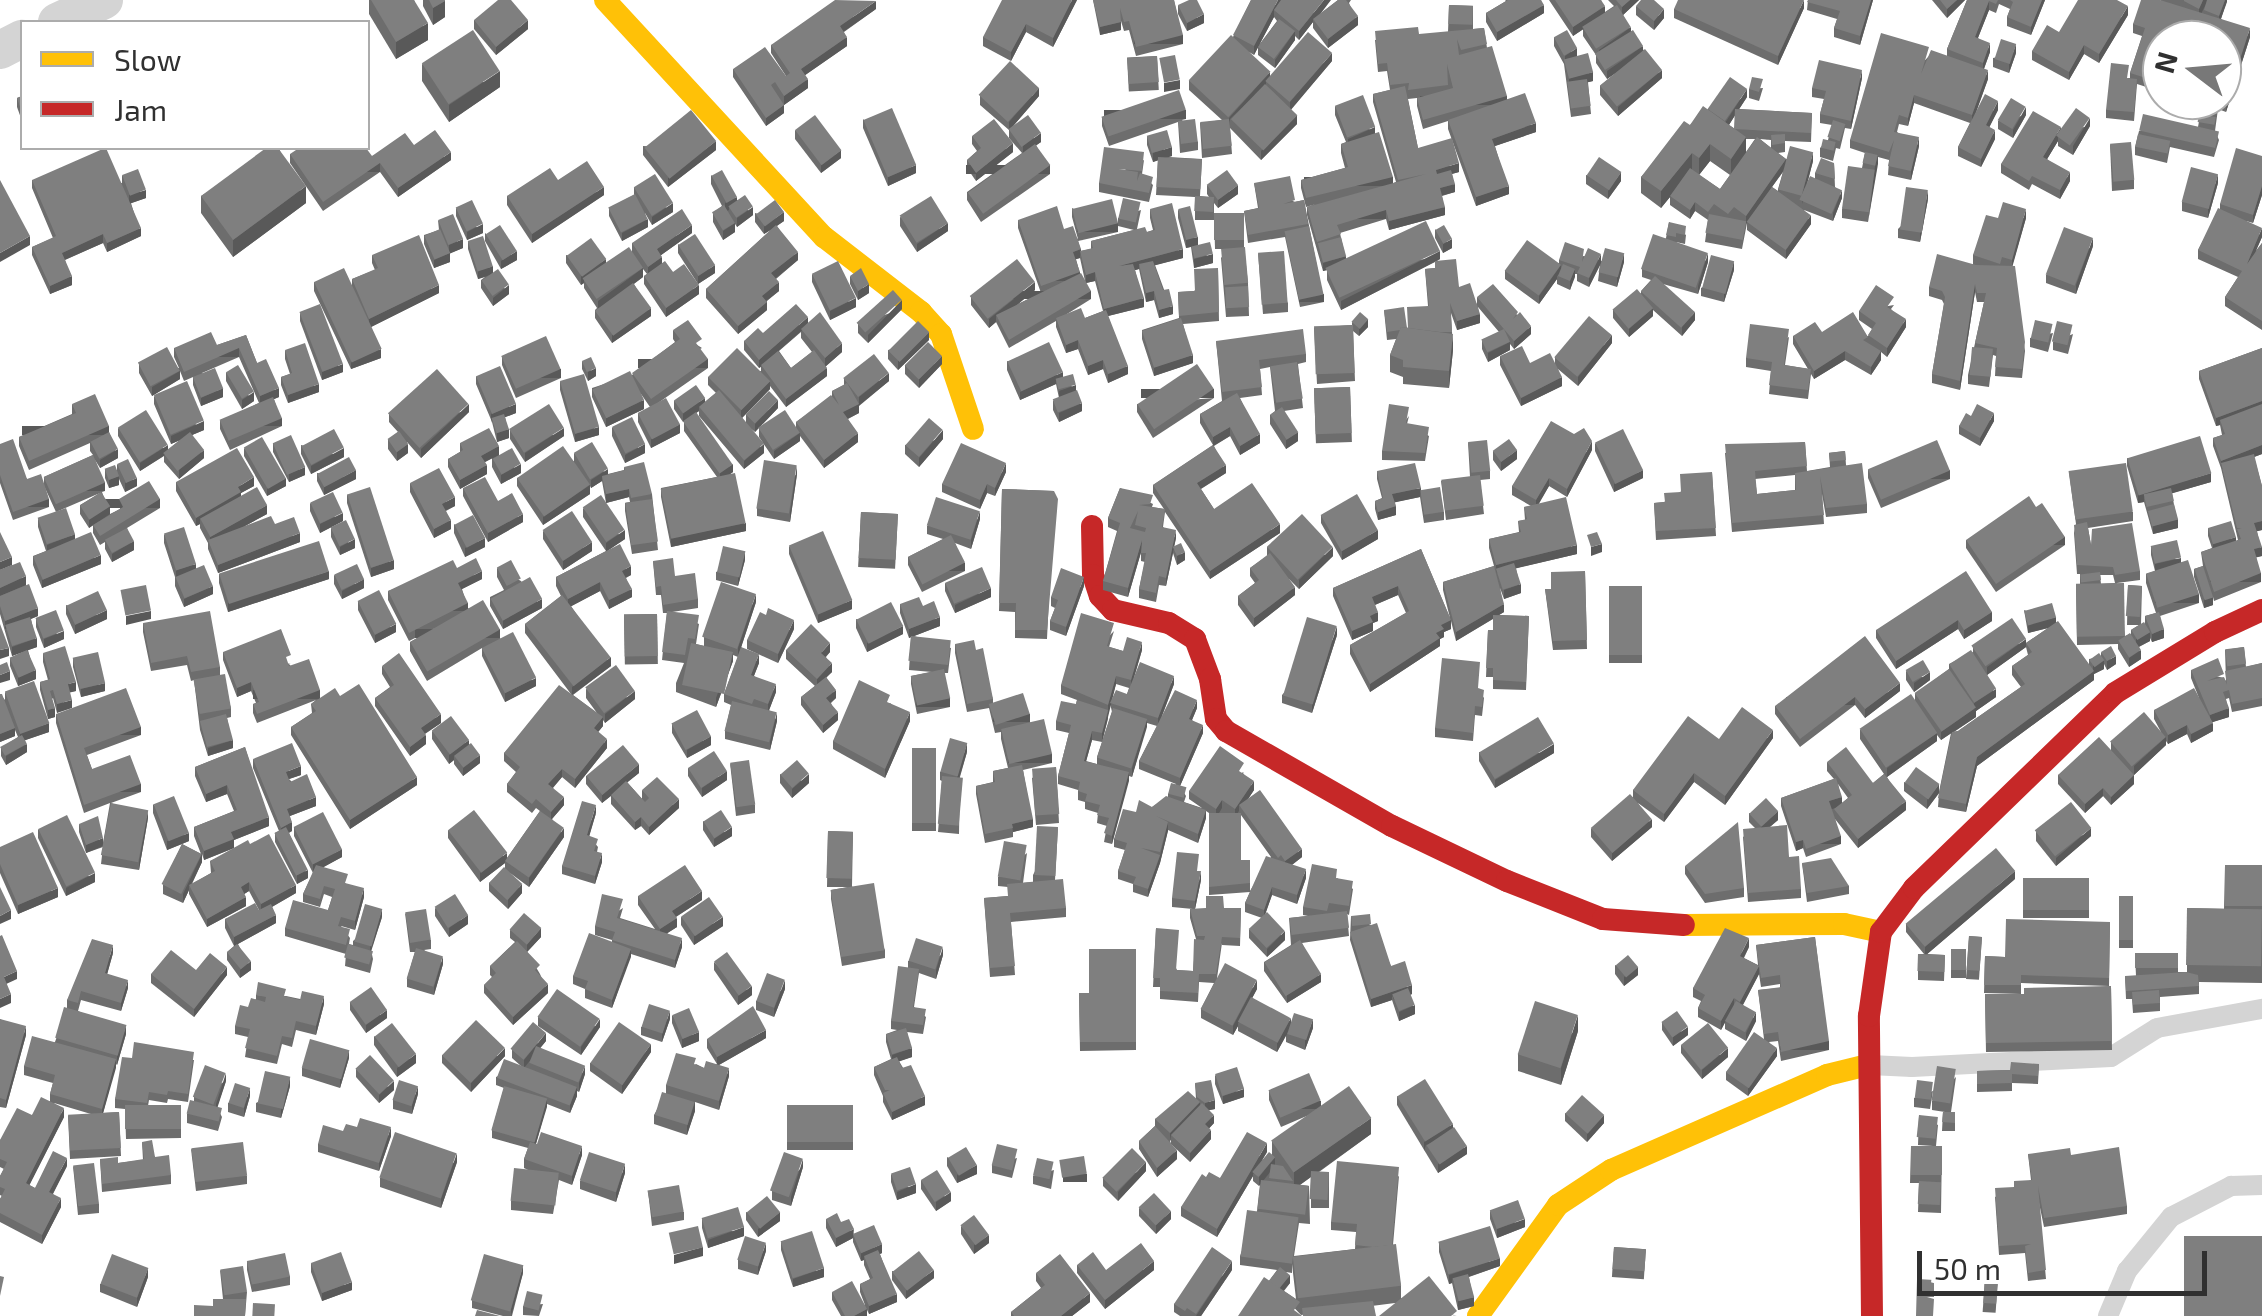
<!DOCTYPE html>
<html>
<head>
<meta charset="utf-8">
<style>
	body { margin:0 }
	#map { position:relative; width:2262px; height:1316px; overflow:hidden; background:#fff; font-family:"Exo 2",sans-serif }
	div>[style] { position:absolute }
	.lane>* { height:20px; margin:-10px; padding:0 10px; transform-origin:10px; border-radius:10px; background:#d4d4d4 }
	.street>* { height:38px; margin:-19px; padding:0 19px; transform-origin:19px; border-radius:19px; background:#d4d4d4 }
	.slow>* { height:22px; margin:-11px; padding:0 11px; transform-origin:11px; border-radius:11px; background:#ffc107 }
	.jam>* { height:22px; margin:-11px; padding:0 11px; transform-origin:11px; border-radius:11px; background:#c62828 }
	.wall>* { inset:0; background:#6d6d6d; transform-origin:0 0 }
	.shaded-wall>* { inset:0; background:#595959; transform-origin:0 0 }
	.building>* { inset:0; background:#7f7f7f; transform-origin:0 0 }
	span { translate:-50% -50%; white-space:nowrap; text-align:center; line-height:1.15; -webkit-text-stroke:10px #fff; paint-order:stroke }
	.legend { position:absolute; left:20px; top:20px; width:350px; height:130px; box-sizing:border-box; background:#fff; border:2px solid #acacac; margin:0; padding:12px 18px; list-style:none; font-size:30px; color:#303030 }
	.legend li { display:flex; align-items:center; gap:20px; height:50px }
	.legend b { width:50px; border:2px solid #acacac }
	.north { position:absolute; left:2142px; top:20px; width:100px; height:100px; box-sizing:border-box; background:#fff; border:2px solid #acacac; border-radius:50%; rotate:286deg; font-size:28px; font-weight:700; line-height:40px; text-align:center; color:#303030 }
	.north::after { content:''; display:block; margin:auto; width:35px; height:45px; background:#787878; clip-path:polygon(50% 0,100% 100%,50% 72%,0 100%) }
	.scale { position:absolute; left:1917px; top:1251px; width:290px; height:45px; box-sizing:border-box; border:5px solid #303030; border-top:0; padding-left:12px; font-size:30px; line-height:35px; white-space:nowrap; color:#303030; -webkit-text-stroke:8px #fff; paint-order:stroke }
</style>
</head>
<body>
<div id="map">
	<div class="lane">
		<div style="left:1870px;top:1065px;width:42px;rotate:2.7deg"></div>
		<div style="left:1912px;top:1067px;width:199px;rotate:-2.9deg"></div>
		<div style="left:2111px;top:1057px;width:54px;rotate:-32.2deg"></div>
		<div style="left:2157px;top:1028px;width:107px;rotate:-10.3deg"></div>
		<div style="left:2108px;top:1316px;width:49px;rotate:-67.1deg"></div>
		<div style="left:2127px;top:1271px;width:70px;rotate:-50.8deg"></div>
		<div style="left:2171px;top:1217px;width:68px;rotate:-27.3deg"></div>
		<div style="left:2231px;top:1186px;width:31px;rotate:-2deg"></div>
	</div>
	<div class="street">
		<div style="left:57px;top:22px;width:52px;rotate:-25.1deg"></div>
		<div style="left:0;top:50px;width:25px;rotate:-27deg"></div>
	</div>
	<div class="slow">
		<div style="left:605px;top:0;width:323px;rotate:47.3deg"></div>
		<div style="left:824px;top:237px;width:123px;rotate:37.7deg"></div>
		<div style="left:921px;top:312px;width:30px;rotate:48deg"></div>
		<div style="left:941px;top:334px;width:100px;rotate:71.4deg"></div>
		<div style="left:1684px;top:925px;width:160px;rotate:-0.4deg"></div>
		<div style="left:1844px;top:924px;width:38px;rotate:12deg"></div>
		<div style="left:1478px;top:1316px;width:137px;rotate:-54.2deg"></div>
		<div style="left:1558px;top:1205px;width:64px;rotate:-33.4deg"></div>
		<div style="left:1611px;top:1170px;width:236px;rotate:-23.7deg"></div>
		<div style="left:1827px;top:1075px;width:42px;rotate:-13.7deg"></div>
	</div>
	<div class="jam">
		<div style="left:1092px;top:526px;width:49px;rotate:88.8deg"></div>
		<div style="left:1093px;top:575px;width:22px;rotate:72deg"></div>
		<div style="left:1100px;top:596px;width:19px;rotate:47deg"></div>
		<div style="left:1113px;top:610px;width:57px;rotate:13.1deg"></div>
		<div style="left:1169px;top:623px;width:31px;rotate:32deg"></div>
		<div style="left:1195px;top:639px;width:43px;rotate:69.4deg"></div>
		<div style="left:1210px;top:679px;width:40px;rotate:81.5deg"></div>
		<div style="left:1216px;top:719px;width:16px;rotate:50deg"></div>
		<div style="left:1226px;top:731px;width:191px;rotate:29.8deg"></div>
		<div style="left:1392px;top:826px;width:127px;rotate:25.6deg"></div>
		<div style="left:1507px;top:881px;width:103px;rotate:21.6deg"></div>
		<div style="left:1603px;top:919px;width:81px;rotate:4.2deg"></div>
		<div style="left:1872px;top:1316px;width:300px;rotate:-90.6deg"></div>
		<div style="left:1869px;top:1016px;width:85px;rotate:-81.9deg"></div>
		<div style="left:1881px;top:932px;width:55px;rotate:-53.1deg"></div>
		<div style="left:1914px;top:888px;width:280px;rotate:-44.1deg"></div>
		<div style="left:2115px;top:693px;width:117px;rotate:-31.4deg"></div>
		<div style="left:2215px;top:632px;width:52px;rotate:-25.1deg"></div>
	</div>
	<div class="wall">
		<div style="clip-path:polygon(369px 0,414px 0,428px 40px,396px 59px,369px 14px)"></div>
		<div style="clip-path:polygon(423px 0,445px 0,445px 17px,433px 25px,423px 6px)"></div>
		<div style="clip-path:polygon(1077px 0,1053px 47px,1026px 32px,1011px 61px,983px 46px,983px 37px)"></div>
		<div style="clip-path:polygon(1093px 0,1174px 0,1183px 44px,1136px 56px,1129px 30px,1124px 31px,1121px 21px,1121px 30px,1100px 35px)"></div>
		<div style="clip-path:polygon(evenodd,1251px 0,1320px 14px,1338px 0,1351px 0,1349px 3px,1358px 25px,1328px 48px,1313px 28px,1313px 22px,1299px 40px,1295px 36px,1295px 40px,1275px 68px,1258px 55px,1258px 47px,1254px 55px,1249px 52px,1270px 77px,1332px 61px,1291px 109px,1297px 124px,1261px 160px,1230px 128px,1232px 154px,1202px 158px,1200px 123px,1222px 120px,1189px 90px,1189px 81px,1233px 37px,1251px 0,1274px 17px,1277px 21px,1259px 45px,1274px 17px)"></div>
		<div style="clip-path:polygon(1505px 0,1541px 0,1544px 13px,1497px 41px,1486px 22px,1486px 13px,1506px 1px)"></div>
		<div style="clip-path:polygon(1549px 0,1601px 0,1605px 12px,1614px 6px,1608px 0,1639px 0,1623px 15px,1631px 31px,1662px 78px,1618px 116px,1600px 95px,1600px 86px,1617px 72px,1607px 79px,1596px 63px,1596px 55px,1583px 36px,1583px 29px,1573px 36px)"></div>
		<div style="clip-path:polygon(1808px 0,1873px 0,1860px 45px,1834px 37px,1834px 28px,1837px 19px,1807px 10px)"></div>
		<div style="clip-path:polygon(1932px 0,1965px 0,1947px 18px)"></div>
		<div style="clip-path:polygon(1967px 0,2045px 0,2031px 35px,2007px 26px,2007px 17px,2010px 9px,1999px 4px,1996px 13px,1989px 10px,1978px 38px,1990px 52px,1984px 69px,1988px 79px,1975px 114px,1998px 110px,1989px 127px,1995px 139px,1981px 167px,1958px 156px,1958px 147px,1970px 123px,1914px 103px,1908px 126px,1899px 124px,1897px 132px,1919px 146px,1911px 180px,1888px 175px,1889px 160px,1878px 157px,1868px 222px,1842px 218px,1842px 209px,1862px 168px,1865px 153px,1850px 148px,1850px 140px,1929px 56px,1947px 56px,1947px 49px)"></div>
		<div style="clip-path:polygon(2161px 0,2227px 0,2221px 19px,2250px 37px,2226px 112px,2218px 109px,2215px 131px,2219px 140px,2214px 157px,2170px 147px,2167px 163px,2135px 155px,2135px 147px,2139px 131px,2198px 127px,2202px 104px,2189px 100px,2222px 100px,2162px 40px,2162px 92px,2137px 84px,2134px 121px,2106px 118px,2106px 110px,2128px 78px,2130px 78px,2130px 73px,2142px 36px,2133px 33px,2133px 24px)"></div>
		<div style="clip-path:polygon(1178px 5px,1204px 23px,1187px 31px,1178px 14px)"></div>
		<div style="clip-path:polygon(1449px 5px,1473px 6px,1473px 29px,1484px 28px,1487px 48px,1507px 99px,1536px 132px,1495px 146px,1509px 194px,1476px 206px,1448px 129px,1448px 121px,1423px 129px,1417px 106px,1417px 98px,1408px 99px,1418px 148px,1459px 172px,1452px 174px,1455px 192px,1442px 196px,1445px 215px,1389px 230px,1386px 219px,1340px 233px,1346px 261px,1440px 259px,1437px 261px,1459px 287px,1477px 304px,1477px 297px,1518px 315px,1531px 334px,1514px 349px,1510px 344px,1510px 350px,1488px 362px,1482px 349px,1482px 341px,1499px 332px,1478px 307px,1480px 323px,1457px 330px,1451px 313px,1453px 350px,1449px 388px,1403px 384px,1403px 377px,1390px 372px,1390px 355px,1396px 339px,1387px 340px,1384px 310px,1408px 328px,1428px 306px,1425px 269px,1435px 268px,1435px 262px,1341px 310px,1327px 280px,1327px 271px,1331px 269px,1323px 271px,1307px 215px,1307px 207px,1316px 204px,1306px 207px,1301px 188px,1301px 180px,1345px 168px,1341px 153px,1341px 144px,1346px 142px,1335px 115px,1335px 106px,1375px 133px,1393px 183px,1396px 182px,1373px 102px,1373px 94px,1390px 90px,1387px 71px,1378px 72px,1375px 40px,1448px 32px)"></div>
		<div style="clip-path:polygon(1636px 6px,1664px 18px,1654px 30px,1636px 15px)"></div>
		<div style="clip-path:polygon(1804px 8px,1778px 65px,1674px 18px,1674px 9px)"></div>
		<div style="clip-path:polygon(876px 9px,844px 32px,847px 46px,805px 75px,808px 88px,784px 105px,784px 113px,766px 126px,733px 77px,733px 69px,786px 76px,771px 53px,771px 45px)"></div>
		<div style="clip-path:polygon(2128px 15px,2099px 63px,2084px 54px,2069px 80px,2032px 60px,2032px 51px)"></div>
		<div style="clip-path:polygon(474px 20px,528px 29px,496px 55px,474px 29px)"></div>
		<div style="clip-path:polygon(1554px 37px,1577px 56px,1593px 81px,1588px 82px,1591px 114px,1571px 117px,1564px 64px,1554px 46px)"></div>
		<div style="clip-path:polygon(2016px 53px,2009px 73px,1993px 67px,1993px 58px)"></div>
		<div style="left:1157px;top:56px;width:34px;height:30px;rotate:87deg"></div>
		<div style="clip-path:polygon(422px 64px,500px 87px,449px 122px,422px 81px)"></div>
		<div style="clip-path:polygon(1862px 78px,1851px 129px,1845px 128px,1840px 149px,1836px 148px,1833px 161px,1820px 157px,1820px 148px,1828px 140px,1832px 125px,1820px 123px,1820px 114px,1824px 99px,1812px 97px,1812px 88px)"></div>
		<div style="clip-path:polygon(1763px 88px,1759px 101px,1749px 98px,1749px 89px)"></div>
		<div style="clip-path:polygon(22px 96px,22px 121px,17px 107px,17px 98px)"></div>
		<div style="clip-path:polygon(980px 96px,1039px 96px,1012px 127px,1041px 142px,1036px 145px,1050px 174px,981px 222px,967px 200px,967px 192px,1022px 153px,1009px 138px,1009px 130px,980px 105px)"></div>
		<div style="clip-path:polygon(evenodd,1747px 97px,1739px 109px,1812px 113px,1811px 142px,1785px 141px,1785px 152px,1778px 153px,1786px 159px,1813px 161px,1806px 187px,1815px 179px,1815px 173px,1834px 163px,1835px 187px,1842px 198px,1833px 221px,1804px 210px,1811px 224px,1786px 259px,1747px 230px,1747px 223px,1742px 249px,1705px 242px,1708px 220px,1695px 211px,1690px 219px,1670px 205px,1670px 197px,1661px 208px,1641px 193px,1641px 177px,1690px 125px,1708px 109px,1747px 97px,1735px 115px,1735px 129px,1729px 125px,1735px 115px,1747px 97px,1746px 139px,1755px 139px,1746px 152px,1746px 139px,1747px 97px,1760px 139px,1771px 140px,1771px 148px,1760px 139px,1747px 97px,1710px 161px,1730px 175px,1720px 189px,1699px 175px,1710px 161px,1747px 97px,1783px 172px,1778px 189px,1778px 191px,1772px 187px,1783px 172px)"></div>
		<div style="clip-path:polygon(2026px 115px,2013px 138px,1998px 129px,1998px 121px)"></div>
		<div style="clip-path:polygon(1102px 117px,1186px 119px,1182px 120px,1198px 142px,1198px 150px,1180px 153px,1178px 122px,1109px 146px,1102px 126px)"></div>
		<div style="clip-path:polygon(863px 119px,916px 173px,888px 186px,863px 128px)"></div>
		<div style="clip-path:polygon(2090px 126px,2073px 155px,2058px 146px,2058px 141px,2047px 159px,2070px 181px,2060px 199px,2032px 184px,2029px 190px,2001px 173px,2001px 164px,2061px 131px)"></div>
		<div style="clip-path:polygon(795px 130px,841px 158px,821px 173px,795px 139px)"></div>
		<div style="clip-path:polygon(972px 136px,1013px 152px,976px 181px,967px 168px,967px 160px,977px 151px,972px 144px)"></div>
		<div style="clip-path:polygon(1147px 136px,1172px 156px,1168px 157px,1202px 159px,1200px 196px,1209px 197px,1207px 194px,1207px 185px,1238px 194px,1218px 208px,1214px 203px,1214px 220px,1195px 220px,1195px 197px,1156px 195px,1158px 160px,1153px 162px,1147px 145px)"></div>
		<div style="clip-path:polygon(2110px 144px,2134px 180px,2134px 189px,2112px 191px)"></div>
		<div style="clip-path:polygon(414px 145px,451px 160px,398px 197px,380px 172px,323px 211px,290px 163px,290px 154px,372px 156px)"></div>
		<div style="clip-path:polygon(643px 146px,716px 150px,668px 187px,643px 155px)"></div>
		<div style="clip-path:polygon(281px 148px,279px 149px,306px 203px,233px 257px,201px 213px,201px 196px)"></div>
		<div style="clip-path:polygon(2262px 156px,2262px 195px,2253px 223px,2246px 221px,2262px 237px,2255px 252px,2262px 243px,2262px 330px,2225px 306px,2225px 297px,2238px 277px,2198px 259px,2198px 250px,2220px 209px,2220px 204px)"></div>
		<div style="clip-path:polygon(1144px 160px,1142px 174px,1153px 185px,1149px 202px,1099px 192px,1099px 183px)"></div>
		<div style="clip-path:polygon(122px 175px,146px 198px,131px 203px,141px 236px,107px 252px,103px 243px,65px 260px,72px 285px,50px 294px,32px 255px,32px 247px,53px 238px,32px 188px,32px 180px,122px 183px)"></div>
		<div style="clip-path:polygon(711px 175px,753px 215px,737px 227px,735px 224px,735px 232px,723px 240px,713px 222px,713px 213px,722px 206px,711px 184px)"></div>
		<div style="clip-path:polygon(1586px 175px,1621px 181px,1608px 199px,1586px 184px)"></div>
		<div style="clip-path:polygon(558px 180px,604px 195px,532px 243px,507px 205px,507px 196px)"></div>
		<div style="clip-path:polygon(1254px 183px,1295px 202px,1304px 200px,1324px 302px,1300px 307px,1285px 237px,1248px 243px,1244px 211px,1258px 208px)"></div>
		<div style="clip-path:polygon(2218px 183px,2208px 218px,2182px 211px,2182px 202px)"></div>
		<div style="clip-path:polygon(634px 187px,673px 212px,652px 225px,645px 213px,648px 227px,622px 241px,609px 216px,609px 208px,634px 195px)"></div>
		<div style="clip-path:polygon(1928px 199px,1920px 242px,1898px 238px,1898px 229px)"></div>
		<div style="clip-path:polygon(456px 208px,483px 233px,467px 240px,456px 216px)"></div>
		<div style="clip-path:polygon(evenodd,1072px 208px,1118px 232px,1078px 241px,1081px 251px,1091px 249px,1091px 241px,1134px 230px,1118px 226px,1118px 218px,1141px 210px,1137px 229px,1147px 232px,1153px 230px,1150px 218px,1150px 209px,1183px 258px,1155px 265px,1173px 314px,1159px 318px,1154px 300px,1146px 302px,1139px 269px,1135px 270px,1144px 307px,1108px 316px,1128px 374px,1108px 383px,1103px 369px,1088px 375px,1078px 349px,1066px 353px,1056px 327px,1056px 321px,1009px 348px,996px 322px,989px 328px,971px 305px,971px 297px,1035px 290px,1018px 304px,1041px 293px,1018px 228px,1018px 220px,1064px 229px,1078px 239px,1072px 217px,1072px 208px,1080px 258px,1085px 281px,1080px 274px,1076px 259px,1080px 258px,1072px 208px,1095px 281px,1103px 311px,1085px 318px,1067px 314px,1091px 299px,1086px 283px,1095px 281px)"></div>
		<div style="clip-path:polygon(1178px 209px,1198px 245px,1213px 263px,1194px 268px,1191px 247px,1186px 248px,1178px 218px)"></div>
		<div style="clip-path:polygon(755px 213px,784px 221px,777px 226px,798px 260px,776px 279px,779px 291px,767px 301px,767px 310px,738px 334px,706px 298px,706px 289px,771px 230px,764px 234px,755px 222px)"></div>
		<div style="clip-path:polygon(1214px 213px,1244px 213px,1244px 247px,1248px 283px,1249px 316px,1226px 317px,1221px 258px,1228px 249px,1215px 249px)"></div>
		<div style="clip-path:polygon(900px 217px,948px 231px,917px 252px,900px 226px)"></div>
		<div style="clip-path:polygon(1998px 218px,2026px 218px,2012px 266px,2025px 351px,2022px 378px,1995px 376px,1996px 356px,1993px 355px,1989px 387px,1968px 384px,1968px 375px,1984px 302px,1977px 302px,1975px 292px,1960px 390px,1932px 383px,1932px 374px,1944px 304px,1942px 300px,1929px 296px,1929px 287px,1973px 264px,1973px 255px)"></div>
		<div style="clip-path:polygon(438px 220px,463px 248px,450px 253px,450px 262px,434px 268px,424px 244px,424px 235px,439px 230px)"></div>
		<div style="clip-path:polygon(1669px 222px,1686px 235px,1685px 244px,1676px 242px,1708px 262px,1698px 294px,1663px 284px,1695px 320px,1682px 336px,1653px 310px,1653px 316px,1629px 337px,1613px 318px,1613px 310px,1641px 293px,1641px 291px,1651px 280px,1642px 277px,1642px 269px,1666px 238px)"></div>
		<div style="clip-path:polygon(1435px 229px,1452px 248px,1443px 253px,1435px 238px)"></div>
		<div style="clip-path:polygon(485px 233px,517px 260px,501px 269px,485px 241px)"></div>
		<div style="clip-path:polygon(692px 233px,661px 255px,662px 263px,699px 294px,666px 317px,644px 284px,644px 276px,647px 274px,643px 269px,643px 277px,634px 284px,651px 316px,612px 343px,595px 318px,595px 310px,597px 308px,584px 288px,584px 283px,581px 285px,566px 263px,566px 255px,606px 264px,632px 252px,632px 243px)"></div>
		<div style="clip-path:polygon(468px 241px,509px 294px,493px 306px,481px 288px,481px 280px,485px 277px,478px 279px,468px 249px)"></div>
		<div style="clip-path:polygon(678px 244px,715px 273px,698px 284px,678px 253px)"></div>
		<div style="clip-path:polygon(2093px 246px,2076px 294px,2046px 283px,2046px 275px)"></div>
		<div style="clip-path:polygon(1258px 253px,1288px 303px,1288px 312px,1263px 314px)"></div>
		<div style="clip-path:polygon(372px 255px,439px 293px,371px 327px,381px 358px,351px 369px,314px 291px,314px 282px,352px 288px,352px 279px,375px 270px,372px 263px)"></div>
		<div style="clip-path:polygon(1584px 256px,1601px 261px,1624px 262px,1617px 287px,1598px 281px,1600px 265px,1589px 287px,1577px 281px,1577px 274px,1575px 274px,1570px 290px,1557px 284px,1557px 279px,1539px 304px,1505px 279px,1505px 271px,1559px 263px,1559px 260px)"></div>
		<div style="clip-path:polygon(1218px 268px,1219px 321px,1183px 324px,1193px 363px,1154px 376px,1142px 339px,1142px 330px,1179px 318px,1178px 292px,1194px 291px)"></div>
		<div style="clip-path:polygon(1734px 270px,1724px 302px,1701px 296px,1701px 288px)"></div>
		<div style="clip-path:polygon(812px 274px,856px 307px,830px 320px,812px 282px)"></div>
		<div style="clip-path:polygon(850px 276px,869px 293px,858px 300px,850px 284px)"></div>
		<div style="clip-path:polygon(1894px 305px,1891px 309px,1906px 327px,1887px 357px,1881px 352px,1881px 360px,1871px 375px,1845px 360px,1814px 379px,1811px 374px,1808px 399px,1769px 394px,1771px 371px,1746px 367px,1746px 358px,1789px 337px,1785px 365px,1808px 369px,1793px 344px,1793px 336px,1822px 332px,1868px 336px,1872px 329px,1859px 320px,1859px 311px)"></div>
		<div style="clip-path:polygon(902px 309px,868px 343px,858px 333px,858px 324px)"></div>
		<div style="clip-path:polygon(300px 313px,343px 372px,322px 380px,300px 321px)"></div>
		<div style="clip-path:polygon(1352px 322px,1368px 327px,1359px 336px,1353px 331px,1355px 381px,1317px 384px,1314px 328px,1352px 325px)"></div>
		<div style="clip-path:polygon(evenodd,808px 323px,842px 352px,826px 366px,827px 376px,786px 407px,770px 386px,770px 389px,742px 418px,746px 423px,746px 415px,778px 408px,755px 432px,750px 428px,764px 453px,744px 469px,699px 416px,699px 411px,696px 413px,733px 472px,730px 474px,746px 531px,671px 547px,661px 497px,661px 488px,717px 477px,684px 431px,684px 422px,693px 415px,683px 422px,674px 409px,674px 401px,705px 402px,716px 393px,708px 385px,708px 377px,761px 371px,761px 367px,759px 368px,744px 350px,744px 341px,763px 333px,808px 323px,801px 332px,801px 338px,812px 352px,791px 368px,779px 351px,801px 332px)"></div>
		<div style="clip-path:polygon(673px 330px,702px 348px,700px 349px,708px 368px,658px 403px,680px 433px,651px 448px,638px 422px,638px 414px,650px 407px,641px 394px,644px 409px,606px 427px,592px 397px,592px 388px,632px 375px,675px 342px,673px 339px)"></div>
		<div style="clip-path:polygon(2053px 333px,2048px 352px,2030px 347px,2030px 338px)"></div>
		<div style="clip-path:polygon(2073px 334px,2068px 354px,2053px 350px,2053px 342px)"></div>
		<div style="clip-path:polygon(246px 335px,257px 363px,279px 397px,274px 399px,282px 426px,230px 450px,220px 429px,220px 421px,259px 403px,239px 357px,202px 373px,223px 397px,201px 406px,193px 385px,193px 377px,184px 381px,180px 371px,180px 379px,152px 396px,139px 373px,139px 364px,179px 368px,174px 357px,174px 348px,217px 345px)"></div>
		<div style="clip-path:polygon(929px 340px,898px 370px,888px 359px,888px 350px)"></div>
		<div style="clip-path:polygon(1216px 341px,1306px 354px,1306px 362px,1298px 364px,1303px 408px,1284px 411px,1298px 441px,1286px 449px,1270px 424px,1270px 415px,1275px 411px,1270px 367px,1260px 369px,1262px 395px,1240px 398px,1260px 443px,1240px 455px,1230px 436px,1214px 446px,1226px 473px,1201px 489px,1214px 509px,1280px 533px,1210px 579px,1165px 512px,1163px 527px,1176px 538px,1174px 546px,1185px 560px,1177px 565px,1173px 553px,1166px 586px,1159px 585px,1156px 602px,1139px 598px,1139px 589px,1145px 562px,1141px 561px,1141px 552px,1128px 597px,1103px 590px,1103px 581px,1117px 531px,1108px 527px,1108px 518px,1120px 488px,1153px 504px,1152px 507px,1164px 509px,1153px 493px,1153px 485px,1213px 445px,1200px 423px,1200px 414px,1222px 401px)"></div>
		<div style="clip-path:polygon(1612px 343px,1578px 386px,1558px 369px,1562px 386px,1521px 406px,1500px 365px,1500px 356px,1530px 363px,1555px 363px,1555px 358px)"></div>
		<div style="clip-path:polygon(2262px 348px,2262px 454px,2254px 457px,2262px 486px,2262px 530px,2257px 531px,2262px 556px,2256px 557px,2261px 582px,2214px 601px,2213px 597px,2213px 605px,2204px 608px,2194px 577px,2194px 569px,2203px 566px,2201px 552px,2212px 548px,2208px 536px,2208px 528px,2236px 541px,2238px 540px,2221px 468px,2213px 446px,2213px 438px,2222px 435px,2220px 425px,2216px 426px,2199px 379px,2199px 371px)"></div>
		<div style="clip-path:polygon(285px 350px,319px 392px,288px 403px,281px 385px,281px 377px,290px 374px,285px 359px)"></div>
		<div style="clip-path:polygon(502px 357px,561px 378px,516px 398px,502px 365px)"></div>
		<div style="clip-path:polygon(582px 361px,596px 376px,588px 381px,582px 369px)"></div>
		<div style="clip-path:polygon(1007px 361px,1063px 377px,1076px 391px,1082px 411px,1059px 422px,1053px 410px,1053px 401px,1059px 398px,1056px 384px,1020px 400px,1007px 370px)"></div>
		<div style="clip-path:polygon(942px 364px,919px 388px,905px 374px,905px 365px)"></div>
		<div style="clip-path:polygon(226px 372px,254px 401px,242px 409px,226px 381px)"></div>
		<div style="clip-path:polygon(476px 376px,516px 413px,505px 417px,509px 438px,497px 442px,499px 455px,521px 473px,501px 484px,492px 467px,492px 458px,485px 462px,487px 474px,460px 489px,448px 467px,448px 459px,460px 452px,460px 443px,497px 442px,492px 422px,476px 384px)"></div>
		<div style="clip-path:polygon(844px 379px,889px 381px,859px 405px,859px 413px,848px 419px,858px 442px,824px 468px,800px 436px,800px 441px,774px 459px,759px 437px,759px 428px,796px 427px,796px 422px,832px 397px,832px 391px,844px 385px)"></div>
		<div style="clip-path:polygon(560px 381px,599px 435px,575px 442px,560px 390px)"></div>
		<div style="left:1350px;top:387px;width:55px;height:36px;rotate:88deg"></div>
		<div style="clip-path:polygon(154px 396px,204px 430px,192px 435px,204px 458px,179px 479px,164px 462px,164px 456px,140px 471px,118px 436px,118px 428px,168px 450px,180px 440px,171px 444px,154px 404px)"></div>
		<div style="clip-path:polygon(1214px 398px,1153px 438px,1137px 412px,1137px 404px)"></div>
		<div style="clip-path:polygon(72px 404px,109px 432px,118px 458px,100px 468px,95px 460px,105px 491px,102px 492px,110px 514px,120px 509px,119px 499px,160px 508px,127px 528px,134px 550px,112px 562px,105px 549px,105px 542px,100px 545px,93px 533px,93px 525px,89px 528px,80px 514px,80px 505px,100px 493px,56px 512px,45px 488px,49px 507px,13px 520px,0 483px,0 444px,27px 479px,44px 485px,44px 477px,93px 455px,90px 451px,90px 443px,29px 470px,19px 446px,19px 437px,72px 414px)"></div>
		<div style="clip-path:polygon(469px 412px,421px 458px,407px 442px,408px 453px,397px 461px,388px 449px,388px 440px,398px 432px,389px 422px,389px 414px)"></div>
		<div style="clip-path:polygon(1409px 416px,1407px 424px,1429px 436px,1425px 461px,1382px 460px,1382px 451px)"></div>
		<div style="clip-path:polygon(1971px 416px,1994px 421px,1980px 446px,1959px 434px,1959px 426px)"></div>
		<div style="clip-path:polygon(612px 427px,645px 453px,625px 463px,612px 436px)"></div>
		<div style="clip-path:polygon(510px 430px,564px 436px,525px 462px,510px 439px)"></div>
		<div style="clip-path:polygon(943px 439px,919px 467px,905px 454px,905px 445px)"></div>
		<div style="clip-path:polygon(1468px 442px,1490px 471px,1490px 479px,1480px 480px,1484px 514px,1446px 520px,1441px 481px,1470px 477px)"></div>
		<div style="clip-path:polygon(evenodd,1805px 442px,1807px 471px,1830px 467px,1829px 453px,1845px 451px,1846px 465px,1867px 504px,1867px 513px,1826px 517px,1822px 494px,1824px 524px,1732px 532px,1725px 453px,1805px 442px,1795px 475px,1795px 490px,1757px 494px,1755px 479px,1795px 475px)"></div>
		<div style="clip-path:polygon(273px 443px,305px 475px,289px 482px,273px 452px)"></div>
		<div style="clip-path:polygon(1595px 443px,1643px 478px,1614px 492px,1595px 451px)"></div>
		<div style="clip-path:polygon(301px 445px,344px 457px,311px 474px,301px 454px)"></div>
		<div style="clip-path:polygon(244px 448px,286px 486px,267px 496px,244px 456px)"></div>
		<div style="clip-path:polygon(1592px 450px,1567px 497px,1549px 486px,1538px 504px,1577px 554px,1516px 568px,1521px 593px,1504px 599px,1500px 588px,1504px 612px,1499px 615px,1529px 616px,1526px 690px,1493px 689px,1493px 677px,1486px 677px,1488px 630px,1493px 630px,1493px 619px,1456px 641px,1451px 621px,1451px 629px,1444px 632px,1444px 637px,1440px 639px,1440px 646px,1370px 692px,1350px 654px,1350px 645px,1406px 613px,1398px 595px,1375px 605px,1378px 621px,1373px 623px,1373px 631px,1352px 640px,1333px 596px,1333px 588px,1421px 549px,1450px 618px,1443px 590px,1443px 582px,1494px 566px,1489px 548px,1489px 539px,1519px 532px,1518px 521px,1525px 520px,1524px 507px,1531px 506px,1512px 495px,1512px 486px)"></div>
		<div style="clip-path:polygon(1493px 451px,1517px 459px,1501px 471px,1493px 460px)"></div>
		<div style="clip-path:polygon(574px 453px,608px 474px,624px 470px,624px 467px,652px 494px,658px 550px,632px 554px,625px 511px,625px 503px,630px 502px,629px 497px,606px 503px,602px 481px,591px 488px,590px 486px,590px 494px,543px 525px,517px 486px,517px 478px,574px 461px)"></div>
		<div style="clip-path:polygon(2127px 458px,2211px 482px,2172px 493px,2178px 528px,2153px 534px,2144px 502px,2138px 503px,2127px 466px)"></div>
		<div style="clip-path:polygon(117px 464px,137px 486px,125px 492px,119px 479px,119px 485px,109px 488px,105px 478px,105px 469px,117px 470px)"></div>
		<div style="clip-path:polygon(1868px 470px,1950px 479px,1881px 508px,1868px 478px)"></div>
		<div style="clip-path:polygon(1377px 471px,1421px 491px,1444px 512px,1444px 520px,1424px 523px,1420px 497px,1395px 502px,1396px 515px,1378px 520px,1375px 509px,1375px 501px,1382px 498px,1377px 479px)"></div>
		<div style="clip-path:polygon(1006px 472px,995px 496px,987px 493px,980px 509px,942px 492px,942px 484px)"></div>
		<div style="clip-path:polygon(1712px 472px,1716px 536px,1656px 540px,1654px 503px,1664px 502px)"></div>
		<div style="clip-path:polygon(evenodd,2069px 472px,2133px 512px,2133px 521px,2088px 528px,2091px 545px,2140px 571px,2140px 580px,2117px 583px,2125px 636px,2131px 634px,2131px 630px,2139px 625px,2127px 625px,2128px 585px,2142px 586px,2141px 624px,2145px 624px,2145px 616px,2156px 613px,2146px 583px,2146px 574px,2155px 571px,2151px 555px,2151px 546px,2181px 562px,2199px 603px,2160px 616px,2164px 638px,2152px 642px,2150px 638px,2150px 641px,2139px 647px,2141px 659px,2129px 667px,2118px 649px,2118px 644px,2077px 645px,2076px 585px,2080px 585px,2080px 574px,2084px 574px,2077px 574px,2074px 533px,2076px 524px,2069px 472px,2100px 575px,2113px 575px,2115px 583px,2101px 584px,2100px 575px)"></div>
		<div style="clip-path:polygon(317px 473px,356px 479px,324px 495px,317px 481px)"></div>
		<div style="clip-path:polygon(797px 474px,790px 522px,757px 516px,757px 508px)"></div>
		<div style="clip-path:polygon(176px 482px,254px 486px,241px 493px,241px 496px,267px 514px,245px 526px,275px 524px,300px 542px,218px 573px,208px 549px,208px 543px,200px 528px,200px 524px,196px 526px,176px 491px)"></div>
		<div style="clip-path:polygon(410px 483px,455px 506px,446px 511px,451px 529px,434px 538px,410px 492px)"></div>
		<div style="clip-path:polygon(463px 488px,498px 501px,523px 522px,488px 542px,463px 496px)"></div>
		<div style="clip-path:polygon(1002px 489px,1054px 491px,1047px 639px,1015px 638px,1015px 612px,999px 611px)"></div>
		<div style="clip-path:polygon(347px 494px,394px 569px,371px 577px,347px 503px)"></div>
		<div style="clip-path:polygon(310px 503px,343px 521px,320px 533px,310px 511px)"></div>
		<div style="clip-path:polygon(583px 508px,625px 539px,608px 550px,631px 575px,626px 578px,632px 597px,609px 609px,600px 591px,571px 606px,611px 666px,573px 695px,597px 713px,586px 698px,586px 689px,635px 699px,605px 723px,603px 720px,603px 726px,598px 732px,607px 748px,575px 788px,562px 777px,553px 788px,564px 805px,552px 819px,564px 837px,529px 887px,510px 873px,522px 893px,508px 909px,489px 891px,489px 883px,505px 868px,505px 863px,480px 882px,448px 838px,448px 830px,507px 858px,540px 811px,536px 808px,532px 813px,507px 792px,507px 784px,516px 772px,504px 761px,504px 753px,571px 694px,525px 633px,525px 624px,561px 596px,556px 586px,556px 577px,606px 551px,583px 517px)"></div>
		<div style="left:861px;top:512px;width:37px;height:55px;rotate:3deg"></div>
		<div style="clip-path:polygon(1321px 515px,1378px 539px,1342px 560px,1321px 523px)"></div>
		<div style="clip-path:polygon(38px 519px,75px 539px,101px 564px,42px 588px,33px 565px,33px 556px,46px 551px,38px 527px)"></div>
		<div style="clip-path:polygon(980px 519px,971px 549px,955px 543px,965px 571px,922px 592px,908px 565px,908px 557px,943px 539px,927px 534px,927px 526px)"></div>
		<div style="clip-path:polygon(454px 524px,485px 547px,465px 557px,454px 533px)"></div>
		<div style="clip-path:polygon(331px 528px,355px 548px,340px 555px,331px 537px)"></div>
		<div style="clip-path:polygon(543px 531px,592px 551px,563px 570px,543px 539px)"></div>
		<div style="clip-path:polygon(164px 534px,196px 568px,213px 594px,184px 607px,175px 586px,175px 577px,164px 543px)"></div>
		<div style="clip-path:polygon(1966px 540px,2065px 545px,1996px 592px,1966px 548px)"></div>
		<div style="clip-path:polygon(789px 546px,852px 609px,818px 623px,789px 554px)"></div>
		<div style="clip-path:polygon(1267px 547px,1333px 556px,1299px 589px,1289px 579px,1295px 595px,1254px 627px,1238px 605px,1238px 596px,1255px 583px,1250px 576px,1250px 568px,1267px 556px)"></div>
		<div style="clip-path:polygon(745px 560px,738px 586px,716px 580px,716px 572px)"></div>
		<div style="clip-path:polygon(653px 561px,675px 576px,698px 599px,698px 608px,672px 612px,699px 624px,696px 644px,704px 646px,704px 637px,756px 602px,741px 647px,759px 663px,754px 676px,776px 692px,769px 710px,777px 721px,770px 750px,725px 739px,725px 731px,731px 705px,724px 702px,724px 694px,738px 657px,733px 655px,733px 661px,716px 707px,676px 692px,676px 683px,684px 663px,662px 660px,667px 613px,663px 613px,661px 595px,656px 595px)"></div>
		<div style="clip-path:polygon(12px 565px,26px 585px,38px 616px,31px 619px,37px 647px,28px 650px,36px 679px,18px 686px,10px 666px,10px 658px,27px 650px,12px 656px,0 614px,0 570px)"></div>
		<div style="clip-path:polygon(457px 568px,482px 579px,462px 589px,468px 608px,500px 638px,536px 686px,505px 702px,482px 656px,482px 648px,427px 681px,410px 651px,410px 642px,435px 628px,409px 641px,388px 600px,388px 591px)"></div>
		<div style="clip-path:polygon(497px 568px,521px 581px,542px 608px,503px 629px,490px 606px,490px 597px,504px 590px,497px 577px)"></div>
		<div style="clip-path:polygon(1585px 571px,1587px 649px,1553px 650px,1545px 589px,1551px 589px)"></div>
		<div style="clip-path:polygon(219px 574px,329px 579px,228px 612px,219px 583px)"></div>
		<div style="clip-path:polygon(334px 575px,364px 588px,342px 599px,334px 584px)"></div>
		<div style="clip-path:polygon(945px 583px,991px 597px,955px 613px,945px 591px)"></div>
		<div style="clip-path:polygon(1084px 586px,1066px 636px,1050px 630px,1050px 621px,1055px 608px,1051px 606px,1051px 597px)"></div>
		<div style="left:1609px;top:586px;width:33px;height:77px"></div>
		<div style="clip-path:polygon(358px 601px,396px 632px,375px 643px,358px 610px)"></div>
		<div style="clip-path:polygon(900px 604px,923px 606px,940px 626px,914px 636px,951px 648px,948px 673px,944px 673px,950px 707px,917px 714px,911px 684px,911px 676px,932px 672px,909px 670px,911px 637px,909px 638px,900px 613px)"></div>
		<div style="clip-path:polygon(66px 605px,107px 619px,75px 634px,66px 614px)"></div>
		<div style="clip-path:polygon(evenodd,2024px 610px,2056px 622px,2089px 665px,2089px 659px,2101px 657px,2101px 652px,2116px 664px,2107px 670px,2104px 664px,2104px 669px,2094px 674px,2094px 680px,1977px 766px,1966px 812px,1938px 807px,1939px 793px,1927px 809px,1904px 791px,1904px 782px,1939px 792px,1951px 733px,1941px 740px,1937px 735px,1937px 741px,1887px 777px,1906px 810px,1858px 848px,1835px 819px,1841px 844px,1806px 857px,1803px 848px,1796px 851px,1781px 806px,1781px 798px,1834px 779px,1827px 771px,1827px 762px,1873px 783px,1884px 774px,1860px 739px,1860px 730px,1915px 700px,1915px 694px,1949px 669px,1949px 664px,1973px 652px,1973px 647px,2026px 643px,2048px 628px,2028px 633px,2024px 610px,2026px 647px,2028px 655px,2012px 666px,2012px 675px,2021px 687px,1958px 731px,1954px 732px,1976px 717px,1976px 711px,1996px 697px,1987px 675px,2026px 647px,2024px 610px,1838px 784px,1848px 798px,1842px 803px,1838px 784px)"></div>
		<div style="clip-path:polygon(1992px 612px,1992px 621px,1964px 639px,1958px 629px,1896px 669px,1876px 638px,1876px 630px)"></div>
		<div style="left:657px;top:614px;width:50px;height:33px;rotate:89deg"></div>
		<div style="clip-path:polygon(36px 618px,64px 639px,44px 648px,36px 627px)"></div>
		<div style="clip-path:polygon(856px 619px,903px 634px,867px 652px,856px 628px)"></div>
		<div style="clip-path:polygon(143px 623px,220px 667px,220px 675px,231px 708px,231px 717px,227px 718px,233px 748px,208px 756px,200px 730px,194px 680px,191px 681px,187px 665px,151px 671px,143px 632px)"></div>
		<div style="clip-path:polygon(794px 629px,778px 663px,747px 649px,747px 640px)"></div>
		<div style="clip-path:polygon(evenodd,1114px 631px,1109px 647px,1123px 651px,1142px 650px,1134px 677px,1174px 684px,1162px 716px,1197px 708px,1192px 720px,1203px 733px,1180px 786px,1186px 796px,1184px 802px,1202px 808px,1189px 799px,1189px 791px,1244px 772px,1243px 773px,1254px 790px,1248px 799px,1302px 857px,1292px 865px,1306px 878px,1297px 904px,1272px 895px,1265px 914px,1285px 940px,1267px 957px,1249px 938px,1249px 930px,1262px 918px,1245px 912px,1245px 903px,1250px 892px,1209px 895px,1209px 813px,1206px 811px,1206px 818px,1198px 843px,1168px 830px,1160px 863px,1148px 897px,1133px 892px,1133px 884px,1118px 879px,1118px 871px,1125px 850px,1114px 847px,1114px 839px,1136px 812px,1152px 807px,1168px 797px,1168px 794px,1176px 784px,1139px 769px,1139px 761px,1157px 726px,1147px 723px,1132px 777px,1129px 776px,1112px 844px,1104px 842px,1107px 826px,1097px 823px,1098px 813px,1085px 809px,1085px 802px,1078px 800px,1078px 790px,1058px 784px,1058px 776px,1069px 733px,1056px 730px,1056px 721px,1076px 704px,1077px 700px,1061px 694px,1061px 685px,1114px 631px,1116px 684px,1129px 688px,1127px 694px,1110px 703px,1112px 712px,1097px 757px,1097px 764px,1086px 761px,1092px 740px,1102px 742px,1108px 719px,1108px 712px,1116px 684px,1114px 631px,1241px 815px,1271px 857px,1250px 891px,1250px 860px,1241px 860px,1241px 815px)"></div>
		<div style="clip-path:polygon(1337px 635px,1312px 713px,1282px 703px,1282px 695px)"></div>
		<div style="clip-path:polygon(955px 644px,976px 650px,993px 699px,993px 703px,1030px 722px,1052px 763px,1023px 770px,1033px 827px,1013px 832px,1013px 837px,985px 843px,976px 794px,976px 786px,993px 782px,993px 771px,1008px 768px,1001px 739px,1001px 732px,995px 733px,989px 708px,967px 712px,955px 653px)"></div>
		<div style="clip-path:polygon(2244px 647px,2246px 667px,2262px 663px,2262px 706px,2232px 712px,2229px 698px,2226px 699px,2229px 717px,2212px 722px,2213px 731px,2191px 743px,2187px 734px,2168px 744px,2166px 741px,2166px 745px,2134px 775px,2134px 784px,2111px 805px,2103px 796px,2085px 813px,2058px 784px,2058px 775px,2111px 750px,2111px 742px,2161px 732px,2154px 719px,2154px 710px,2199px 698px,2191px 678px,2191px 670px,2224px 678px,2226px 681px,2225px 650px)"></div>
		<div style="clip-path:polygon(786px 650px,830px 652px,826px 657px,832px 672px,826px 677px,836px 698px,831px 703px,838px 720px,823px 733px,801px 705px,801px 697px,815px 686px,786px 659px)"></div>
		<div style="clip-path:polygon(223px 652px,291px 664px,289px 664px,320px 698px,340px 696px,417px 785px,350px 829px,291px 735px,291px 727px,312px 713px,311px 704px,316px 700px,257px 723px,253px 713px,253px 704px,256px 703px,251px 691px,237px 697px,223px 660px)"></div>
		<div style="clip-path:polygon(43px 653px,76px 691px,70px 692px,57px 713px,53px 698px,52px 699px,55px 717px,48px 719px,40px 690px,40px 682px,48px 680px,43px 662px)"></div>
		<div style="clip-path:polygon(73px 658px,105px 691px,81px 697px,73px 667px)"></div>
		<div style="clip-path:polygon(382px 666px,441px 723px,425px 734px,426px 744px,410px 756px,375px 706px,375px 698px,390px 687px,382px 674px)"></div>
		<div style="clip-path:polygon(1906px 671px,1930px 680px,1914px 692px,1906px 680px)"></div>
		<div style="clip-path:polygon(1478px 689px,1484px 698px,1482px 716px,1475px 715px,1473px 741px,1435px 737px,1435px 728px)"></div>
		<div style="clip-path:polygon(1900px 691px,1865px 718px,1855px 705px,1800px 747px,1775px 714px,1775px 706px)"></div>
		<div style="clip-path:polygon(5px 692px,49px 732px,25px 740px,27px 752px,6px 765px,1px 756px,1px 748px,18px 737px,15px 730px,15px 736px,0 742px,0 694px,5px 700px)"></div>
		<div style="clip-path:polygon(890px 703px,910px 721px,885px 778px,833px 749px,833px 741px)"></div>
		<div style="clip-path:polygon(56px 714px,141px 735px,87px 755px,92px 769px,141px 792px,111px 803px,148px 818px,139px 870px,101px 864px,103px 847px,86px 853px,79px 832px,79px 824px,103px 843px,110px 803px,84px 813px,56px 723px)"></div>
		<div style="clip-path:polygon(672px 724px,711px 745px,687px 758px,672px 733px)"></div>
		<div style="clip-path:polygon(432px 731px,469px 744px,480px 763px,463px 776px,454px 764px,454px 760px,449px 764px,432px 739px)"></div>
		<div style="clip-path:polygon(1773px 738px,1725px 805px,1694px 782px,1664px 822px,1638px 803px,1652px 827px,1612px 861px,1591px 837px,1591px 829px,1633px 797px,1633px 790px,1719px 739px)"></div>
		<div style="clip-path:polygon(245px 747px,269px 826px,234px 840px,234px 848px,204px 860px,202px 854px,202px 862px,192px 884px,211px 873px,210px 861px,250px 844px,296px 893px,272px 907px,276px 923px,238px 944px,251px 970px,240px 978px,227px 960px,227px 952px,234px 946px,225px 928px,225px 919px,259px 910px,249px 891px,244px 894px,246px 906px,207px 927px,189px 894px,189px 890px,183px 903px,163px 894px,163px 885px,182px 844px,167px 850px,153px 813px,153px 804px,189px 841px,182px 844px,201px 854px,194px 836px,194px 827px,234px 811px,227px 794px,206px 802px,195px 776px,195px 767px)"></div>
		<div style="left:912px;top:748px;width:24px;height:83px"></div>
		<div style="clip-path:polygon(967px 752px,960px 777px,959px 834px,938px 832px,942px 781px,940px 780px,940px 772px)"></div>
		<div style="clip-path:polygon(1479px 752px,1554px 753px,1495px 788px,1479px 761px)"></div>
		<div style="clip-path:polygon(253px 759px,301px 775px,289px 779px,316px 806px,290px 816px,292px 831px,289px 833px,308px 878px,297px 884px,275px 842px,275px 833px,279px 831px,253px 768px)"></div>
		<div style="clip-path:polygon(730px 763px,755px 805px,755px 813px,736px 816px)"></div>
		<div style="clip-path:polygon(1056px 767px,1059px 823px,1036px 825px,1032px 778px)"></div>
		<div style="clip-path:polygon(688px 768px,727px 780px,702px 797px,688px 776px)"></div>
		<div style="clip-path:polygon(639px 773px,627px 782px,642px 799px,642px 790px,679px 808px,649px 835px,641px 826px,635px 830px,611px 804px,611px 796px,602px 803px,586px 784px,586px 776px)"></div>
		<div style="clip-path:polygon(780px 774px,809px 783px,792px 798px,780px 783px)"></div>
		<div style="clip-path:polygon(596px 813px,589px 836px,598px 847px,597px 852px,602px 862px,595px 884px,562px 874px,562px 866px)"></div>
		<div style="clip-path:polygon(1749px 813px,1778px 820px,1770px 827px,1789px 857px,1801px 889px,1801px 898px,1748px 902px,1743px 837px,1755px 828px,1749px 822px)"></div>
		<div style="clip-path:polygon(703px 821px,732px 836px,714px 847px,703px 830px)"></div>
		<div style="clip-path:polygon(294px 827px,342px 857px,323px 867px,364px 897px,355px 930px,341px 926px,350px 938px,349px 944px,353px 945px,353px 941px,382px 917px,371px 950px,373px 959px,370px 973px,345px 966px,346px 954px,285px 936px,285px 928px,328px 910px,332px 897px,324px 894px,320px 907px,303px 902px,303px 894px,313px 873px,294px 836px)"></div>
		<div style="clip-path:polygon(1058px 827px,1055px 880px,1066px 908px,1066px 917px,1011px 922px,1015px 975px,990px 977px,984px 898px,1008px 896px,1008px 887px,998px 886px,998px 877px,1027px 853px,1023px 883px,1033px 882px,1033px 875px)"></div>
		<div style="clip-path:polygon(38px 829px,95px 882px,66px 896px,38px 838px)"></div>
		<div style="clip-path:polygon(828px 831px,853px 832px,852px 886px,885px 950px,885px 958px,842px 966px,831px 899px,831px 890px,848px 887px,827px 887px)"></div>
		<div style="clip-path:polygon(2036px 832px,2091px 836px,2056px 866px,2036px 841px)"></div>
		<div style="clip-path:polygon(0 847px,58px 897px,18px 914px,0 873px)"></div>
		<div style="clip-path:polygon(1802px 863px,1849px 886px,1849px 894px,1807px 902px)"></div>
		<div style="clip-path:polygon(2225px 865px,2262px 865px,2262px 983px,2199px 982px,2199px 994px,2160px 997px,2160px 1011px,2133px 1013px,2132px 999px,2126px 999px,2125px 976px,2136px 976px,2135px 954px,2178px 953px,2178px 972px,2187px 972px,2187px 908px,2224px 909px)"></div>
		<div style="clip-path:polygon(1685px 866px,1744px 888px,1744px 897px,1705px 903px,1685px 874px)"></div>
		<div style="clip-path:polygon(1337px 878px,1353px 889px,1349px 915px,1347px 914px,1349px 936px,1302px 943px,1321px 982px,1287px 1003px,1264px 971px,1264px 962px,1291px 945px,1289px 918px,1308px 916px,1303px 915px,1303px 907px)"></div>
		<div style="left:2023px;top:878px;width:66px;height:40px"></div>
		<div style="clip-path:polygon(2015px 879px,1927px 954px,1945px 955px,1944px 981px,1918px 980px,1918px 954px,1924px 954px,1906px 932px,1906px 924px)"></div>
		<div style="clip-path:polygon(1201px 880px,1195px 909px,1241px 908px,1240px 946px,1222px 945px,1222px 943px,1217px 978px,1257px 989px,1252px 998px,1291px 1022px,1313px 1028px,1305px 1050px,1286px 1042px,1286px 1035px,1277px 1052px,1238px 1031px,1238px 1026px,1233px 1035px,1201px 1018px,1201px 1009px,1214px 983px,1199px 982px,1198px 1002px,1160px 999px,1160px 987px,1153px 987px,1156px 928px,1177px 970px,1193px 971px,1196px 939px,1190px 918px,1190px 909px,1193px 909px,1172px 907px,1172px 898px)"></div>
		<div style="clip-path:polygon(638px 896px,702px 900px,676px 917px,677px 927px,667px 933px,682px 947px,675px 968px,631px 954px,612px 1008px,585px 998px,585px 989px,573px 984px,573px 976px,612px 942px,612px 940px,595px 935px,595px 926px,623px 908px,620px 918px,655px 929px,638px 905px)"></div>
		<div style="left:2119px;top:896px;width:14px;height:52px"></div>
		<div style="clip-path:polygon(435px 908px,468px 924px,449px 937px,435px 916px)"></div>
		<div style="clip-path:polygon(405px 913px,431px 940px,431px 949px,424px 950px,443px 964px,434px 995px,407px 987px,407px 979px,415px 952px,410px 952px)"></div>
		<div style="clip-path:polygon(1351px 916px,1371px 925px,1391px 966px,1412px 994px,1410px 995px,1415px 1014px,1399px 1021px,1392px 1000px,1371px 1007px,1350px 940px)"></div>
		<div style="clip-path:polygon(681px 917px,723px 926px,694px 945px,681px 925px)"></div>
		<div style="clip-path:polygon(2110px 922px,2109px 986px,2021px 983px,2021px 994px,1984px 993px,1985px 956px,2005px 957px)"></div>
		<div style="clip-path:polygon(510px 930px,541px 937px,527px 952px,540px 974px,548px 993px,513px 1025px,484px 993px,484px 985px,492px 977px,490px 975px,490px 966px,515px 942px,510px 938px)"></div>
		<div style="left:1969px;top:936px;width:13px;height:43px;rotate:4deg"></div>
		<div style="clip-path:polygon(1815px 937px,1829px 1050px,1781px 1061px,1778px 1041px,1769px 1042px,1777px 1056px,1748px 1096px,1726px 1080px,1726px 1072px,1764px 1039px,1758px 990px,1780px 988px,1780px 984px,1761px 987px,1759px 974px,1743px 1005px,1756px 1021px,1746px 1041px,1725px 1029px,1725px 1022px,1721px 1030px,1698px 1017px,1698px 1008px,1701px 1001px,1693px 997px,1693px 988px,1749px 947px,1744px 958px,1758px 965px,1756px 945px)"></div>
		<div style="clip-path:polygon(1136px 949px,1136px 1050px,1080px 1051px,1079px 993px,1089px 993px)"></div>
		<div style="left:1951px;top:949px;width:15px;height:29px"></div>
		<div style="clip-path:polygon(113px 953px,107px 974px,128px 988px,121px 1011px,81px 1000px,78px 1011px,126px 1034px,117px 1065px,116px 1064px,103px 1113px,119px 1112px,121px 1156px,70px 1159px,68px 1116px,91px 1114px,54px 1103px,64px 1117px,29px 1185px,35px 1188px,67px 1166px,53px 1194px,61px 1207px,42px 1244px,0 1222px,0 1199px,2px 1196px,0 1195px,0 1176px,4px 1169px,0 1167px,0 1140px,50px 1101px,50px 1094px,53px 1083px,24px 1075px,24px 1066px,55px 1042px,67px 1008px,67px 1000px)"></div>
		<div style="clip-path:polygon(943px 955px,936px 979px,919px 973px,914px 1007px,926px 1017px,923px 1034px,907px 1032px,912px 1057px,899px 1061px,925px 1105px,892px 1120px,883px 1102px,883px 1096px,874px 1075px,874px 1067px,891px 1059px,886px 1042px,886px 1034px,897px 1030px,891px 1029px,891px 1021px,908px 968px,908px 961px)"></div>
		<div style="clip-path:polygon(714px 962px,752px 995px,738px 1005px,714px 970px)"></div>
		<div style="clip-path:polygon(1615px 965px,1638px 975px,1624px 986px,1615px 974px)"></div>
		<div style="clip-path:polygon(196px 970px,227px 975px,194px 1017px,151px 983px,151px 974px)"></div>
		<div style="clip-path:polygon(2111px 986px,2112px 1050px,1986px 1052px,1985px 994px,2024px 994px)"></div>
		<div style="clip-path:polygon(785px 989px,774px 1017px,756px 1010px,756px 1001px)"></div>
		<div style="clip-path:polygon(256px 995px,286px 996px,324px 1004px,316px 1035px,296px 1030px,292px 1047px,282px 1044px,277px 1064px,245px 1057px,248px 1037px,235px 1034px,235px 1026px,256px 999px)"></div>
		<div style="clip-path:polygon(350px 1002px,387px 1018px,366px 1033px,350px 1010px)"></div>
		<div style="clip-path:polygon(672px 1015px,699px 1041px,682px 1048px,672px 1023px)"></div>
		<div style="clip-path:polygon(538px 1017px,600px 1027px,581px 1055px,538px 1026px)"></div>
		<div style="clip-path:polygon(0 1019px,26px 1035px,6px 1108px,0 1107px)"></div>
		<div style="clip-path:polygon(670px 1019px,662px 1042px,641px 1035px,641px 1027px)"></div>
		<div style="clip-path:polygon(1662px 1022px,1688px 1035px,1673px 1046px,1662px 1030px)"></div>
		<div style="clip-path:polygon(1578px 1031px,1561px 1085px,1518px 1071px,1518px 1054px)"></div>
		<div style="clip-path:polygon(374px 1036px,416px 1063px,397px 1077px,374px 1045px)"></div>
		<div style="clip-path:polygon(766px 1038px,719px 1065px,729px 1076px,719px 1110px,695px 1102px,695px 1111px,687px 1135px,654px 1124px,654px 1115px,666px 1093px,666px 1085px,696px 1064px,704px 1068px,717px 1064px,707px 1048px,707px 1039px)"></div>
		<div style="clip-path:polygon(546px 1041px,540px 1048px,585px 1074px,579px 1092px,577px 1091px,577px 1096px,570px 1113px,547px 1104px,536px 1144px,582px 1155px,572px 1185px,559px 1180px,553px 1214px,511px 1210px,511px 1201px,528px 1170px,524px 1168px,524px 1159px,528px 1148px,492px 1138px,492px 1130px,504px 1088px,496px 1085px,496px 1077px,521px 1066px,512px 1058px,512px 1050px)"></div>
		<div style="clip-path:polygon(1681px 1045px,1728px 1057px,1702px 1079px,1681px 1053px)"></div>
		<div style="clip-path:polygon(651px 1052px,622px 1094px,590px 1071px,590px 1063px)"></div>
		<div style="clip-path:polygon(442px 1055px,505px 1056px,471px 1092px,442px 1063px)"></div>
		<div style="clip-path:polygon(132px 1058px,194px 1060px,188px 1102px,168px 1099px,167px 1103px,149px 1100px,148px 1106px,181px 1105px,181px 1138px,126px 1139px,125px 1109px,115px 1108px,115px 1099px)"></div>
		<div style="clip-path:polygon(349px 1058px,340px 1088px,302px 1076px,302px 1068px)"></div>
		<div style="clip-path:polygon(2039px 1064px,2038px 1084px,2012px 1083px,2012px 1091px,1977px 1092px,1977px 1071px,2010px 1070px)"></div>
		<div style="clip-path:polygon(356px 1069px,394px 1090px,379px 1103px,356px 1077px)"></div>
		<div style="clip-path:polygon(1215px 1075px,1244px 1097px,1223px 1104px,1215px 1084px)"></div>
		<div style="clip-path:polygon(1956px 1077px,1951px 1112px,1955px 1112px,1955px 1131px,1942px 1131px,1943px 1112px,1945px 1112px,1932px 1110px,1932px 1101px)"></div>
		<div style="clip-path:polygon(226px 1081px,217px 1107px,222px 1117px,218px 1131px,187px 1123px,187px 1114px,194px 1102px,194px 1097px)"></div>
		<div style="clip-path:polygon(1195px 1083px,1215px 1109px,1209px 1110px,1214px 1123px,1209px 1128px,1211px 1139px,1190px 1162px,1171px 1144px,1171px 1140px,1170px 1141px,1177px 1159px,1157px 1177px,1139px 1149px,1139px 1141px,1155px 1126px,1155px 1119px,1196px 1099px)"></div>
		<div style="clip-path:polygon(290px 1086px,281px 1118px,256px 1112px,256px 1103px)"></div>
		<div style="clip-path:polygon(evenodd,1269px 1091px,1321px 1106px,1371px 1134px,1319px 1172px,1329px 1172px,1329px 1208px,1311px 1208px,1311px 1177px,1300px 1185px,1309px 1186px,1310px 1224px,1299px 1223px,1294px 1256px,1355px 1249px,1356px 1232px,1331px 1230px,1331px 1222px,1399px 1176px,1393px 1245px,1401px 1286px,1401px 1298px,1457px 1316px,1395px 1303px,1301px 1315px,1269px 1281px,1277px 1270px,1240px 1265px,1240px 1256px,1257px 1211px,1260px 1184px,1259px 1186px,1253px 1181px,1253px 1176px,1217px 1237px,1181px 1216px,1181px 1207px,1220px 1178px,1267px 1152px,1262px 1160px,1272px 1155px,1272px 1141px,1309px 1115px,1281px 1127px,1269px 1100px,1269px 1091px,1293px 1264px,1293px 1273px,1296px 1299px,1284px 1291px,1290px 1283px,1286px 1272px,1292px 1273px,1293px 1264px)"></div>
		<div style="clip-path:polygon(1933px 1091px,1930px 1109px,1914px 1107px,1914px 1098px)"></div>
		<div style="clip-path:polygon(418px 1094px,412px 1114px,393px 1109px,393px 1100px)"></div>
		<div style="clip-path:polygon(250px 1096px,244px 1117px,228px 1112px,228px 1103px)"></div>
		<div style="clip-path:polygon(1397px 1096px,1453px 1128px,1467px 1154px,1438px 1173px,1397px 1105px)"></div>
		<div style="left:787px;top:1105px;width:66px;height:45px"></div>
		<div style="clip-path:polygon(1565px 1113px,1604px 1123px,1587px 1142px,1565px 1121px)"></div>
		<div style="clip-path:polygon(1919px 1115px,1938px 1125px,1936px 1146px,1942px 1146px,1941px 1213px,1918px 1212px,1919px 1183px,1910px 1183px,1911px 1146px,1933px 1146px,1918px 1145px)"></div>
		<div style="clip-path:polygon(343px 1131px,391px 1136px,379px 1171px,318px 1152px,318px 1144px)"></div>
		<div style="clip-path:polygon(142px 1142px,171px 1175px,171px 1184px,102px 1192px,100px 1159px,118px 1163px,143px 1160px)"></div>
		<div style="clip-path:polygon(191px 1149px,247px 1176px,247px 1184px,196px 1191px)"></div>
		<div style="clip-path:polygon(2028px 1154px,2071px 1155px,2127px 1206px,2127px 1214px,2044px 1227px,2039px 1203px,2046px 1279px,2028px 1281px,2025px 1253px,1999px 1255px,1995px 1197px,2031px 1180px)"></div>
		<div style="clip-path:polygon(947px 1157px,977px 1174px,957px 1183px,947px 1166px)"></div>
		<div style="clip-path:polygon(1017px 1158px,1012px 1178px,992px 1173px,992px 1165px)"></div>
		<div style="clip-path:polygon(457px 1162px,441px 1208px,380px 1187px,380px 1178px)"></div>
		<div style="clip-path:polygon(73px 1166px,99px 1204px,99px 1213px,78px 1215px)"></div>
		<div style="clip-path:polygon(803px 1167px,791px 1206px,772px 1200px,772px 1191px)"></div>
		<div style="clip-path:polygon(1054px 1170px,1051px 1189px,1033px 1184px,1033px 1176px)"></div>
		<div style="clip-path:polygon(1146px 1171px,1118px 1201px,1103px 1186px,1103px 1178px)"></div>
		<div style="clip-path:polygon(625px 1173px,616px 1202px,580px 1189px,580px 1181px)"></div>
		<div style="clip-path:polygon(891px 1174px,916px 1193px,897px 1200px,891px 1182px)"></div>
		<div style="clip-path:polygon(921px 1180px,951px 1201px,936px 1211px,921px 1189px)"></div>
		<div style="clip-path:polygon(648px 1191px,684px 1212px,684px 1220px,652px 1226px)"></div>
		<div style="clip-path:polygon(1139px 1208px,1171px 1219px,1156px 1234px,1139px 1216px)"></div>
		<div style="clip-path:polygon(1490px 1211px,1525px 1227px,1497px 1238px,1490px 1219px)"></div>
		<div style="clip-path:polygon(746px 1212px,780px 1221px,758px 1237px,746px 1220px)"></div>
		<div style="clip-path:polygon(702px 1219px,744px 1236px,708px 1248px,702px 1228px)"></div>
		<div style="clip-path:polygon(826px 1219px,841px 1222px,854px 1234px,882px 1253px,880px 1254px,897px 1302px,869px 1314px,867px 1310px,867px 1316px,841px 1316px,832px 1300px,832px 1292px,865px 1305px,860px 1292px,860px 1284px,870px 1279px,864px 1265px,864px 1260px,861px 1261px,853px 1242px,853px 1238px,836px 1247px,826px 1228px)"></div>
		<div style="clip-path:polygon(961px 1226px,989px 1243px,974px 1254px,961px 1234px)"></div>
		<div style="clip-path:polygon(781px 1242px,824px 1277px,793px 1287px,781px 1250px)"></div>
		<div style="clip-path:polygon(1439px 1243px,1500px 1266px,1469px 1277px,1474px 1306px,1458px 1310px,1452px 1283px,1449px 1284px,1439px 1252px)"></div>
		<div style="left:1614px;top:1247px;width:32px;height:30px;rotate:4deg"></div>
		<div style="clip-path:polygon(766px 1251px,758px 1275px,738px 1269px,738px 1260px)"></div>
		<div style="clip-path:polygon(247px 1261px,290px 1276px,290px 1285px,252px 1292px,247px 1270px)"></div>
		<div style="clip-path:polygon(311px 1263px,352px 1290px,322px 1301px,311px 1272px)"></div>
		<div style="clip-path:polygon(1077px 1265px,1106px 1270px,1154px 1270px,1105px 1309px,1077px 1273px)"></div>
		<div style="clip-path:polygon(220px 1270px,247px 1292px,245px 1316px,213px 1306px,223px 1299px)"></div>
		<div style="clip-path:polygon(1232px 1270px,1201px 1316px,1180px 1316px,1174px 1312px,1174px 1304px)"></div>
		<div style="clip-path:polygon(892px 1271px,934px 1278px,906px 1299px,892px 1280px)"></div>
		<div style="clip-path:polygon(523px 1273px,512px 1316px,503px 1316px,472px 1308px,472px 1300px)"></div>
		<div style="clip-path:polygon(1036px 1273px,1090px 1302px,1072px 1316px,1011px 1316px,1011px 1312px,1041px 1288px,1036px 1281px)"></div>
		<div style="clip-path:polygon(148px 1277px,137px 1307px,100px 1292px,100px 1284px)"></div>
		<div style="left:1985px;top:1278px;width:13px;height:34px;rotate:4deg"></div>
		<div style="clip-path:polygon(543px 1304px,539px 1316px,523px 1315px,523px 1306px)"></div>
	</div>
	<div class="shaded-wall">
		<div style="clip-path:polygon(1072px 0,1077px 0,1053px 47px,1053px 38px)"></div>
		<div style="clip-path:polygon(1278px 0,1282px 0,1274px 10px,1274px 17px,1254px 55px,1254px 46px)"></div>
		<div style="clip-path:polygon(1324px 0,1331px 0,1315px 21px,1313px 19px,1313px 22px,1299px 40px,1299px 31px)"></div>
		<div style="clip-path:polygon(1630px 0,1639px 0,1622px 16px,1622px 7px)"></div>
		<div style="clip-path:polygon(1804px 0,1804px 8px,1778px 65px,1778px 56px)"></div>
		<div style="clip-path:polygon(1871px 0,1873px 0,1860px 45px,1860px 36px)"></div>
		<div style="clip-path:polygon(1957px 0,1965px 0,1947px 18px,1947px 9px)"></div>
		<div style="clip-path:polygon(2042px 0,2045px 0,2031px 35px,2031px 27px)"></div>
		<div style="clip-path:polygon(2203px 0,2208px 0,2199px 18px,2199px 9px)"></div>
		<div style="clip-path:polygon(2225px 0,2227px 0,2227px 2px,2219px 24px,2219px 16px)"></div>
		<div style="clip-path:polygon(445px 1px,445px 17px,433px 25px,433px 8px)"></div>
		<div style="clip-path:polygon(876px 1px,876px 9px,840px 34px,840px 26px)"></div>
		<div style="clip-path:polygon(1989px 1px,1989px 10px,1975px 45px,1975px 37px)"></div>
		<div style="clip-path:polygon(1544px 5px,1544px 13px,1497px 41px,1497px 32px)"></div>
		<div style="clip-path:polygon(1605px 6px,1605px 15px,1573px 36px,1573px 27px)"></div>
		<div style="clip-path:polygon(2128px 6px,2128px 15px,2099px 63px,2099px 54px)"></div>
		<div style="clip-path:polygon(1664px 9px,1664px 18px,1654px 30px,1654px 21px)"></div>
		<div style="clip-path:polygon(1204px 14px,1204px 23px,1187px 31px,1187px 23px)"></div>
		<div style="clip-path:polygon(1358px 16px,1358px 25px,1328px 48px,1328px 39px)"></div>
		<div style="clip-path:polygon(528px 20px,528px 29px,496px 55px,496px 47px)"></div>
		<div style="clip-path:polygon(1121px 22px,1121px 30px,1100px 35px,1100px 27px)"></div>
		<div style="clip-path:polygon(428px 23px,428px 40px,396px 59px,396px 42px)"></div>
		<div style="clip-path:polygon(1026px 24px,1026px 32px,1011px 61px,1011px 52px)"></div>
		<div style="clip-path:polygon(1631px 27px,1631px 36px,1599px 58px,1599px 50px)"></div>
		<div style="clip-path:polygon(2250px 28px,2250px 37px,2226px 112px,2226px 103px)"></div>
		<div style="clip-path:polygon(1295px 31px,1295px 40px,1275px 68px,1275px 60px)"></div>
		<div style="left:1183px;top:35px;width:9px;height:49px;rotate:90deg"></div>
		<div style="clip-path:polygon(847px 37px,847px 46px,801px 78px,801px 69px)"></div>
		<div style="clip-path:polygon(1990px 43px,1990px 52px,1983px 71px,1983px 63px)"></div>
		<div style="clip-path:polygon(2016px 44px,2016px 53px,2009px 73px,2009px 64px)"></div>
		<div style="clip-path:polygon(2084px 45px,2084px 54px,2069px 80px,2069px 72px)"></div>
		<div style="clip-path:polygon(1643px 46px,1643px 54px,1607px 79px,1607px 71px)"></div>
		<div style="clip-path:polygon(1577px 48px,1577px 57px,1565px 64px,1565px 56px)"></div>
		<div style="clip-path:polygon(1332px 53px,1332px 61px,1290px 111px,1290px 102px)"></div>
		<div style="clip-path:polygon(1662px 70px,1662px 78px,1618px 116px,1618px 107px)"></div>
		<div style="clip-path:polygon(1862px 70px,1862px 78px,1851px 129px,1851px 121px)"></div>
		<div style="clip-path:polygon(1988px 70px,1988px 79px,1972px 124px,1972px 115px)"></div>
		<div style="clip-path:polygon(500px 71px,500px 87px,449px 122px,449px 105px)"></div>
		<div style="clip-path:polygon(1270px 72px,1270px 81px,1266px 81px,1266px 85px,1230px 119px,1229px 126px,1229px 118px)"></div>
		<div style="clip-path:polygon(1593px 72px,1593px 81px,1569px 87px,1569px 78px)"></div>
		<div style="clip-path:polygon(808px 79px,808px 88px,784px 105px,784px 96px)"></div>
		<div style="clip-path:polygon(1180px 80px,1180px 89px,1164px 92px,1164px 83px)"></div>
		<div style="clip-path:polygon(1039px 88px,1039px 96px,1009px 131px,1009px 122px)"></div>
		<div style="clip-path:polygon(1747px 89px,1747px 97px,1723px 134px,1723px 126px)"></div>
		<div style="clip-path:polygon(1914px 95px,1914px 103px,1908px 126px,1908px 118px)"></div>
		<div style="left:1507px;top:96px;width:9px;height:87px;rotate:90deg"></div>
		<div style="clip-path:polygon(1998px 101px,1998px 110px,1986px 134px,1986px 125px)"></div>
		<div style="clip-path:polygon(784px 105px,784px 113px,766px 126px,766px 118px)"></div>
		<div style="clip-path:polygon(2026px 107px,2026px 115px,2013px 138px,2013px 130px)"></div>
		<div style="left:1186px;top:110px;width:9px;height:82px;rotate:90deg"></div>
		<div style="clip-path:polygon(1297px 115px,1297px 124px,1261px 160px,1261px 151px)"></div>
		<div style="clip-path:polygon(2090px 118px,2090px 126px,2073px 155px,2073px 146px)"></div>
		<div style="clip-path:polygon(1536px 123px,1536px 132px,1492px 147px,1492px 139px)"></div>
		<div style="clip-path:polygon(1375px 127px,1375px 136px,1348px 147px,1348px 139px)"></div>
		<div style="clip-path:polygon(2061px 127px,2061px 135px,2058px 137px,2058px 141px,2043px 166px,2043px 157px)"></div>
		<div style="clip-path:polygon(1995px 130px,1995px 139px,1981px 167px,1981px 159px)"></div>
		<div style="clip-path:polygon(1041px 133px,1041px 142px,1023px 155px,1023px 146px)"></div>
		<div style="clip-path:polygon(1746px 137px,1746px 154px,1731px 176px,1731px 159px)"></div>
		<div style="clip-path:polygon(1919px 137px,1919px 146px,1911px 180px,1911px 171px)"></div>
		<div style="clip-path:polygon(716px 141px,716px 150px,668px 187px,668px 178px)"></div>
		<div style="clip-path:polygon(1013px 143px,1013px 152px,976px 181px,976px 173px)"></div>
		<div style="clip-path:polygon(1710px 144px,1710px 161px,1699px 175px,1699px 158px)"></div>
		<div style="clip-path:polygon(1172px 147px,1172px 156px,1153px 162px,1153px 153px)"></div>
		<div style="clip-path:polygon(841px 150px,841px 158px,821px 173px,821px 165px)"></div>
		<div style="clip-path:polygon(451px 152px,451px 160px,398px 197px,398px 188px)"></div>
		<div style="clip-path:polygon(1813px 152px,1813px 161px,1802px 204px,1802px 195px)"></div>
		<div style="clip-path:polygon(1692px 153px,1692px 170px,1661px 208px,1661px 191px)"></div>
		<div style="clip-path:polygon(1878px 155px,1878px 164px,1868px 222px,1875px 166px)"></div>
		<div style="clip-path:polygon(1786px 159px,1786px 167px,1746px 224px,1746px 216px)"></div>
		<div style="left:380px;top:163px;width:9px;height:69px;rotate:90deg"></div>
		<div style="clip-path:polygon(1459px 163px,1459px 172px,1436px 178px,1436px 170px)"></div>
		<div style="clip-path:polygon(916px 165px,916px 173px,888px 186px,888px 177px)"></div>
		<div style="left:1050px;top:165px;width:9px;height:84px;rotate:90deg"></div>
		<div style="clip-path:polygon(1621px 172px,1621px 181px,1608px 199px,1608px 191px)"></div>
		<div style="clip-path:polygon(2070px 172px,2070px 181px,2060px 199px,2060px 190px)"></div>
		<div style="clip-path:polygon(2218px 174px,2218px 183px,2208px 218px,2208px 209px)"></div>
		<div style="left:1393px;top:177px;width:9px;height:89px;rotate:90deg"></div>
		<div style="clip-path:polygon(1455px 184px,1455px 192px,1440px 196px,1440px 188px)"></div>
		<div style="clip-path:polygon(1238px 185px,1238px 194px,1218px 208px,1218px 200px)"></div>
		<div style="clip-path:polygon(306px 186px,306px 203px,233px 257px,233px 240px)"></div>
		<div style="clip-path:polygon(1509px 186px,1509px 194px,1476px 206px,1476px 197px)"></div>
		<div style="clip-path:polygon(2262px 186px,2262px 195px,2253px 223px,2253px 215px)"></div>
		<div style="clip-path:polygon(604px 187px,604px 195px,532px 243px,532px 234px)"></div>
		<div style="clip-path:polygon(146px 190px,146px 198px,129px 204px,129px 195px)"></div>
		<div style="clip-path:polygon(1842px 190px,1842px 198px,1833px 221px,1833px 213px)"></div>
		<div style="clip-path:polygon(1928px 190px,1928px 199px,1920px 242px,1920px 233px)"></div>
		<div style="clip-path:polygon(737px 197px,737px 206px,729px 207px,729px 210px,725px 212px,725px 203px)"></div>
		<div style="clip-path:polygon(1695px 202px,1695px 211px,1690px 219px,1690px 210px)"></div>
		<div style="clip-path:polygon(673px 203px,673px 212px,652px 225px,652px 217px)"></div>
		<div style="clip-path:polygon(753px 207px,753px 215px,737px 227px,737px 218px)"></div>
		<div style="clip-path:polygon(1445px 207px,1445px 215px,1389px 230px,1389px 221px)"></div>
		<div style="clip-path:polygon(2026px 209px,2026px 218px,2012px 268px,2012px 260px)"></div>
		<div style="left:1386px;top:210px;width:9px;height:51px;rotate:90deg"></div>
		<div style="clip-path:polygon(784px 212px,784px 221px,764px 234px,764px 226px)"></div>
		<div style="clip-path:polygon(1811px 215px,1811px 224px,1786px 259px,1786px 250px)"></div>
		<div style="clip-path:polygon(648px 219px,648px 227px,622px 241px,622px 233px)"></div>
		<div style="clip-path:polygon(735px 223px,735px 232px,723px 240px,723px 231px)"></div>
		<div style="clip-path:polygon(948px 223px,948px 231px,917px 252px,917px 244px)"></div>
		<div style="left:1118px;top:223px;width:9px;height:41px;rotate:90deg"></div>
		<div style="clip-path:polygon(483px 224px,483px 233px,467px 240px,467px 232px)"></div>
		<div style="clip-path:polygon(692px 225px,692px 233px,657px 258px,657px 249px)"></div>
		<div style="clip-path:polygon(141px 228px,141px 236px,107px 252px,107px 243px)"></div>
		<div style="clip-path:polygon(2262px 228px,2262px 237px,2247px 272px,2247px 264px)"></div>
		<div style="clip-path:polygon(103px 234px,103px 243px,62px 261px,62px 253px)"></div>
		<div style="clip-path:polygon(30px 236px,30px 245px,0 262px,0 253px)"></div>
		<div style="clip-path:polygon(1198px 237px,1198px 245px,1186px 248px,1186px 239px)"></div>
		<div style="clip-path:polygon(2093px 238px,2093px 246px,2076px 294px,2076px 285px)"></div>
		<div style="clip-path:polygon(463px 239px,463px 248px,449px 254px,449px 245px)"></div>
		<div style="clip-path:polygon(1452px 239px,1452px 248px,1443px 253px,1443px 244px)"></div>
		<div style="clip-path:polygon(1081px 249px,1081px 256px,1080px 251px,1080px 258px,1073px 260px,1073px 252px)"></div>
		<div style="clip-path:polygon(1183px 249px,1183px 258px,1141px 269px,1139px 264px,1139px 269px,1119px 275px,1119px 266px)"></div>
		<div style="clip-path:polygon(517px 251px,517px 260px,501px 269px,501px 261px)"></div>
		<div style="clip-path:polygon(1440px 251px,1440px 259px,1341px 310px,1341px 301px)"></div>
		<div style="clip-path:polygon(798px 252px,798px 260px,771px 282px,771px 273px)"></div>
		<div style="clip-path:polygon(450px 253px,450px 262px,434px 268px,434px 260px)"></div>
		<div style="clip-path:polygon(1624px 253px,1624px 262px,1617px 287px,1617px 278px)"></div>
		<div style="clip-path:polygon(1708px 253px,1708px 262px,1698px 294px,1698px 286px)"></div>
		<div style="clip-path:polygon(1213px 254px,1213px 263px,1194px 268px,1194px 259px)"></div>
		<div style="clip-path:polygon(1601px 254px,1601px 263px,1589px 287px,1589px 278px)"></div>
		<div style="clip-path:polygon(1346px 256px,1346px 265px,1323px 271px,1323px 263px)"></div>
		<div style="clip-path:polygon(662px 257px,662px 265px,648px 275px,648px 267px)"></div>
		<div style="clip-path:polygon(606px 259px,606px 267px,584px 280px,584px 283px,581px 285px,581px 276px)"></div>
		<div style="clip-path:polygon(1734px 261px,1734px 270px,1724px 302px,1724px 294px)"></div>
		<div style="clip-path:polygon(715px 265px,715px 273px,698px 284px,698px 276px)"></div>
		<div style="clip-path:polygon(1561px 265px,1561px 273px,1557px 276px,1557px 279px,1539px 304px,1539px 296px)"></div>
		<div style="clip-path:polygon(493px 266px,493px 274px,478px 279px,478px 271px)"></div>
		<div style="clip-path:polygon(643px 268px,643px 277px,598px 309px,598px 301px)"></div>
		<div style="clip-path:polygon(1575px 269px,1575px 277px,1570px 290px,1570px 281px)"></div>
		<div style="left:1080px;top:272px;width:9px;height:41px;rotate:90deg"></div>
		<div style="clip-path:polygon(1095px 272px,1095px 281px,1086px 283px,1086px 275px)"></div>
		<div style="clip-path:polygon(72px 276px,72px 285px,50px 294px,50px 286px)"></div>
		<div style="clip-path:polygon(779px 282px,779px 291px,762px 304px,762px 296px)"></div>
		<div style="clip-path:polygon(1035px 282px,1035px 290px,999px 320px,996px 315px,996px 322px,989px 328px,989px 319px)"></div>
		<div style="clip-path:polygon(869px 284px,869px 293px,858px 300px,858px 291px)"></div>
		<div style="clip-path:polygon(1975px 284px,1975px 292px,1960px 390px,1960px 381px)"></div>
		<div style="clip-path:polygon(439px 285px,439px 293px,369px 328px,369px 319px)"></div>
		<div style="clip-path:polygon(509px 285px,509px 294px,493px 306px,493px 298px)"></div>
		<div style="clip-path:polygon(699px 285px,699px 294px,666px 317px,666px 308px)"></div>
		<div style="left:1091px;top:291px;width:8px;height:96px;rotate:90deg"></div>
		<div style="clip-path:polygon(1154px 291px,1154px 300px,1146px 302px,1146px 293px)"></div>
		<div style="left:1324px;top:294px;width:8px;height:25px;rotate:90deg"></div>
		<div style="clip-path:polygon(856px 298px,856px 307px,830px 320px,830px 311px)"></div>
		<div style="clip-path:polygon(1144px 298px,1144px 307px,1104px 317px,1104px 309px)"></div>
		<div style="clip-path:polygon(902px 300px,902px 309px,868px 343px,868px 335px)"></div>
		<div style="clip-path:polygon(767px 302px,767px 310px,738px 334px,738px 326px)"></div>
		<div style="clip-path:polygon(1173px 306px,1173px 314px,1159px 318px,1159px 310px)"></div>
		<div style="clip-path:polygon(651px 308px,651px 316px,612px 343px,612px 335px)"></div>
		<div style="clip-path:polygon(1653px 308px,1653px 316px,1629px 337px,1629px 329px)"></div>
		<div style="clip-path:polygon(1695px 312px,1695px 320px,1682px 336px,1682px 327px)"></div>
		<div style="clip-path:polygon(1480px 314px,1480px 323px,1457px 330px,1457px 321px)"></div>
		<div style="clip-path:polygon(808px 317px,808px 325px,759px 368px,759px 360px)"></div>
		<div style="clip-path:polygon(1368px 319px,1368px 327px,1359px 336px,1359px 328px)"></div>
		<div style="clip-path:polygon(1906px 319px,1906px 327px,1887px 357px,1887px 348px)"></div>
		<div style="clip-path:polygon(1531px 326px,1531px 334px,1514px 349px,1514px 341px)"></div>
		<div style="clip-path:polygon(929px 332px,929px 340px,898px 370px,898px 361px)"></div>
		<div style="clip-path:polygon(1453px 334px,1453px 350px,1449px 388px,1449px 371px)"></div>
		<div style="clip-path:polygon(1612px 335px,1612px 343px,1578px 386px,1578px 377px)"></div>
		<div style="clip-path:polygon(1078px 340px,1078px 349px,1066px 353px,1066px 345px)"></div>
		<div style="clip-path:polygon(1510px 342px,1510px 350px,1488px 362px,1488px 353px)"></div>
		<div style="clip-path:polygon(842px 343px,842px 352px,825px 367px,825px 358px)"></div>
		<div style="left:239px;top:348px;width:9px;height:60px;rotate:90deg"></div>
		<div style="clip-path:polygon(381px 349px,381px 358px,351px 369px,351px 361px)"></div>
		<div style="clip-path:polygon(1845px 351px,1845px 360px,1814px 379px,1814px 371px)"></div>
		<div style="clip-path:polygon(1881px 351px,1881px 360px,1871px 375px,1871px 367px)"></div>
		<div style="clip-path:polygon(1193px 355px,1193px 363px,1154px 376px,1154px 367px)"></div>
		<div style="clip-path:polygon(942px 356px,942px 364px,919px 388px,919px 379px)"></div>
		<div style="left:708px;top:359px;width:9px;height:70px;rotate:90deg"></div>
		<div style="clip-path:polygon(1103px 360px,1103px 369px,1088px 375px,1088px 366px)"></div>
		<div style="clip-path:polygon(343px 364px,343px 372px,322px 380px,322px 372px)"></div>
		<div style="clip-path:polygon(1128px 366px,1128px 374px,1108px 383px,1108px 374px)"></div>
		<div style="clip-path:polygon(596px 368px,596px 376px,588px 381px,588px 372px)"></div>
		<div style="clip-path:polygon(827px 368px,827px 376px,786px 407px,786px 399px)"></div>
		<div style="left:561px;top:369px;width:9px;height:49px;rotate:90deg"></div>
		<div style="clip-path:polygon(180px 371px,180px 379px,152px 396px,152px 387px)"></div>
		<div style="clip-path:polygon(1063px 372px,1063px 381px,1056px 380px,1056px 384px,1020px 400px,1020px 392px)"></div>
		<div style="clip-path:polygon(889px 373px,889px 381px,859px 406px,859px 397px)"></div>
		<div style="clip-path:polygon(1562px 377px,1562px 386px,1521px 406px,1521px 398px)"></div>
		<div style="clip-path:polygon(770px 381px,770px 389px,741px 419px,741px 410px)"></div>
		<div style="clip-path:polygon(319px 384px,319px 392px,288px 403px,288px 395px)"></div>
		<div style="clip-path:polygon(1076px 385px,1076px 394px,1059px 399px,1059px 391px)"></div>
		<div style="clip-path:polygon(223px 388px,223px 397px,201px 406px,201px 398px)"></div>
		<div style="clip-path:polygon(279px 388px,279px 397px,260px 405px,260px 396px)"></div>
		<div style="left:1214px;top:389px;width:9px;height:73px;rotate:90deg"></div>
		<div style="clip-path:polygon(254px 392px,254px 401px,242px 409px,242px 400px)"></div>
		<div style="clip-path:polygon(705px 398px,705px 407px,699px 407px,699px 411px,683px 422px,683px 413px)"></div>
		<div style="clip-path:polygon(644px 400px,644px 409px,606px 427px,606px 418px)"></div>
		<div style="clip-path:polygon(778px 400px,778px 408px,755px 432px,755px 424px)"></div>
		<div style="clip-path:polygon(2262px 401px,2262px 409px,2220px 420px,2220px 425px,2216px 426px,2216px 418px)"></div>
		<div style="clip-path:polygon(1082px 403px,1082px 411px,1059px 422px,1059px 413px)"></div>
		<div style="clip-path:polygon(469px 404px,469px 412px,421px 458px,421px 449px)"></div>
		<div style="clip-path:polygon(516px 404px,516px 413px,493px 422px,492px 418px,491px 423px,491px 414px)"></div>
		<div style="clip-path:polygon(859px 404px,859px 413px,843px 421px,843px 412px)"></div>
		<div style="clip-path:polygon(1994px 413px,1994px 421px,1980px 446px,1980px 438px)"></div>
		<div style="left:282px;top:418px;width:8px;height:57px;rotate:90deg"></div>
		<div style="clip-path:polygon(204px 421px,204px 430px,171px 444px,171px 436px)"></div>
		<div style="clip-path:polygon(680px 424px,680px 433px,651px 448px,651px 439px)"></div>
		<div style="left:109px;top:426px;width:9px;height:87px;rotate:90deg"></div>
		<div style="clip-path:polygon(599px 427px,599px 435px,575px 442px,575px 434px)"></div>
		<div style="clip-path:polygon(1230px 427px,1230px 436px,1213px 446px,1213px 437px)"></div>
		<div style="clip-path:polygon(564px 428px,564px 436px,525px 462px,525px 453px)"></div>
		<div style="clip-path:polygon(509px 429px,509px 438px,497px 442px,497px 433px)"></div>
		<div style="clip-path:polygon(943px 430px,943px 439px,919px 467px,919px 458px)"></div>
		<div style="clip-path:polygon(1298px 432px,1298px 441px,1286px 449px,1286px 440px)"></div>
		<div style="clip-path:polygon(800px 433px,800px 441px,774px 459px,774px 451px)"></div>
		<div style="clip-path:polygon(858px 433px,858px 442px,824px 468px,824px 460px)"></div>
		<div style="clip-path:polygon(1260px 434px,1260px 443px,1240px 455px,1240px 446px)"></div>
		<div style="clip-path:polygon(1592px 441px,1592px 450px,1567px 497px,1567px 489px)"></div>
		<div style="clip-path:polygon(408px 444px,408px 453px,397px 461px,397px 452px)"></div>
		<div style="clip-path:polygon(645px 444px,645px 453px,625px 463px,625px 455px)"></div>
		<div style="clip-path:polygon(764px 444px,764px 453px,744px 469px,744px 461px)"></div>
		<div style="clip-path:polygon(168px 445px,168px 453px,140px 471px,140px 463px)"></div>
		<div style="clip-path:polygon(2262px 445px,2262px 454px,2222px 469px,2221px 461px)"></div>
		<div style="clip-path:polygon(499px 446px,499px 455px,481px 464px,481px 456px)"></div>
		<div style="clip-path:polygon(344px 448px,344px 457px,311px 474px,311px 466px)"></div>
		<div style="clip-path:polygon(118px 449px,118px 458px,100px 468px,100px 460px)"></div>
		<div style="clip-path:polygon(204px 450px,204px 458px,179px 479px,179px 470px)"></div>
		<div style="clip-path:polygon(1517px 450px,1517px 459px,1501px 471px,1501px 462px)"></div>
		<div style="clip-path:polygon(1006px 463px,1006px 472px,995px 496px,995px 488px)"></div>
		<div style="clip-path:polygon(521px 464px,521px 473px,501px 484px,501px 475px)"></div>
		<div style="clip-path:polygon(733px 464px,733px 472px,720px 481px,720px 472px)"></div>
		<div style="clip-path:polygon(487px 465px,487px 474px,460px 489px,460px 480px)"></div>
		<div style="clip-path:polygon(797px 465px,797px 474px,790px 522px,790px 513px)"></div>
		<div style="clip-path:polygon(1226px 465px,1226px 473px,1197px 491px,1197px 483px)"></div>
		<div style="clip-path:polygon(305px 467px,305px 475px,289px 482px,289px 474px)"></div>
		<div style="clip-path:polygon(608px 469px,608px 478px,602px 476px,602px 481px,591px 488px,591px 480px)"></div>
		<div style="clip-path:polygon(356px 470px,356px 479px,324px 495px,324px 487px)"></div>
		<div style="clip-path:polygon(1643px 470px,1643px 478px,1614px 492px,1614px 484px)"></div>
		<div style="left:1950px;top:470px;width:9px;height:75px;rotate:90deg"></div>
		<div style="clip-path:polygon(2211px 473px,2211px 482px,2146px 501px,2144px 495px,2144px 502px,2138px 503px,2138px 495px)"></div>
		<div style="clip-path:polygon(119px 476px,119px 485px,109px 488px,109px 480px)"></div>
		<div style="clip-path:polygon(254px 477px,254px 486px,241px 493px,241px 500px,200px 519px,200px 524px,196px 526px,196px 518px,238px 487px)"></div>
		<div style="clip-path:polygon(137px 478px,137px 486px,125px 492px,125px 483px)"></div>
		<div style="clip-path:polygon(286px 478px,286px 486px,267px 496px,267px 488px)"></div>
		<div style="clip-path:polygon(1549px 478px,1549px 486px,1536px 509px,1536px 500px)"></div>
		<div style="left:105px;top:482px;width:9px;height:53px;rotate:90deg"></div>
		<div style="clip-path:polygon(987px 484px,987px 493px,980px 509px,980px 500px)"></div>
		<div style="clip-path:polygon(590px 485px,590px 494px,543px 525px,543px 517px)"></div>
		<div style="clip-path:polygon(1421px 488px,1421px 496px,1420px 491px,1420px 497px,1392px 503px,1392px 494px)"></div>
		<div style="clip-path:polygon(629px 489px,629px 497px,606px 503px,606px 494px)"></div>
		<div style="clip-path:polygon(455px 497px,455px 506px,442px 512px,442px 504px)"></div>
		<div style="left:49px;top:499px;width:8px;height:38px;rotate:90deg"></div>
		<div style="left:160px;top:499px;width:9px;height:70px;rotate:90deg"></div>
		<div style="clip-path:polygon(267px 505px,267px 514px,210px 545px,210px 537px)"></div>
		<div style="clip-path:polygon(110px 506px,110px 514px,89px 528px,89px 519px)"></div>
		<div style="clip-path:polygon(1396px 506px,1396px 515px,1378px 520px,1378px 512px)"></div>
		<div style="clip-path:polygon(980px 511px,980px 519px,971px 549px,971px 540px)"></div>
		<div style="clip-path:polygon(343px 513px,343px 521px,320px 533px,320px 524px)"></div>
		<div style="clip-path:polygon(523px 514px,523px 522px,488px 542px,488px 533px)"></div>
		<div style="clip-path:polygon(2178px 519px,2178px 528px,2153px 534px,2153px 526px)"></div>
		<div style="clip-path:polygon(451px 520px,451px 529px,434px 538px,434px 529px)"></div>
		<div style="clip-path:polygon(2262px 521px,2262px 530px,2254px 532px,2254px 523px)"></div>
		<div style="clip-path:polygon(746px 523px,746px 531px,671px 547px,671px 538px)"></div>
		<div style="clip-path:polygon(1280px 524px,1280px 533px,1210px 579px,1210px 571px)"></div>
		<div style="clip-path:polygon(625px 530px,625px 539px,606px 552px,606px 543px)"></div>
		<div style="clip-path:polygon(1176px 530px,1176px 538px,1166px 586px,1166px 578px)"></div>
		<div style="clip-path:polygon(1378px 530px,1378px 539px,1342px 560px,1342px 551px)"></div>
		<div style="clip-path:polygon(300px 533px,300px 542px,218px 573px,218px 565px)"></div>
		<div style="clip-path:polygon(75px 534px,75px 543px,47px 553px,47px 545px)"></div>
		<div style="left:2065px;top:537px;width:8px;height:83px;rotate:90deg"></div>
		<div style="clip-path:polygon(2236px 537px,2236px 546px,2213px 552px,2213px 544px)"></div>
		<div style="clip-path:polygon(485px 538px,485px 547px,465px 557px,465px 548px)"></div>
		<div style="clip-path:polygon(355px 539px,355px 548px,340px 555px,340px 547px)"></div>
		<div style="clip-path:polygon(1142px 540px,1142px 549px,1128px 597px,1128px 588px)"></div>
		<div style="clip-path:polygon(134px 541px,134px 550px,112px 562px,112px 554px)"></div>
		<div style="clip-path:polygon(592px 542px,592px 551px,563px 570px,563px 561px)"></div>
		<div style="clip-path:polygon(1602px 544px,1602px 552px,1591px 556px,1591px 547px)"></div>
		<div style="clip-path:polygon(1577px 545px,1577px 554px,1497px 573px,1496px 569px,1496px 573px,1496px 565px)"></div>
		<div style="clip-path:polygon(1333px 547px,1333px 556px,1299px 589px,1299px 580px)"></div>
		<div style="clip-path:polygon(2262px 547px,2262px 556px,2254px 558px,2254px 549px)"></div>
		<div style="clip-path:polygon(745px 551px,745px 560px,738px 586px,738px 577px)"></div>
		<div style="clip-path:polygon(1185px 552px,1185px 560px,1177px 565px,1177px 556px)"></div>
		<div style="clip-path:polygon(101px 555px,101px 564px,42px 588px,42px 580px)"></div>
		<div style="clip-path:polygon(12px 557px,12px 565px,0 570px,0 562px)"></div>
		<div style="clip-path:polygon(2181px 558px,2181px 567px,2155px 573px,2155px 564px)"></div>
		<div style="clip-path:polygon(394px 560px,394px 569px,371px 577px,371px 568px)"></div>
		<div style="left:965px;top:563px;width:8px;height:48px;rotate:90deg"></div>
		<div style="clip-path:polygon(196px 564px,196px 572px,176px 579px,176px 570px)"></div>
		<div style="clip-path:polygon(631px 566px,631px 575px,622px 579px,622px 571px)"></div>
		<div style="clip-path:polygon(329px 571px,329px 579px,228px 612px,228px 603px)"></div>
		<div style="clip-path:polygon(482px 571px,482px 579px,458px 591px,458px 583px)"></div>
		<div style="left:2261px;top:573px;width:9px;height:51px;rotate:90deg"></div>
		<div style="clip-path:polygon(26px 576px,26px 585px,0 596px,0 588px)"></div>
		<div style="clip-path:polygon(1084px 577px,1084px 586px,1066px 636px,1066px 627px)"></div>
		<div style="clip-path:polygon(364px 579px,364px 588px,342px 599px,342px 591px)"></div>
		<div style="clip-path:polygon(600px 582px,600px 591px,568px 608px,568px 599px)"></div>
		<div style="clip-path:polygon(1521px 584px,1521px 593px,1504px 599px,1504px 590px)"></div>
		<div style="clip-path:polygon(213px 586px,213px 594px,184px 607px,184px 599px)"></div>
		<div style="clip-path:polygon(1398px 586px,1398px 595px,1372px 606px,1372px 597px)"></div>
		<div style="clip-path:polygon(1295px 587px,1295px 595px,1254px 627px,1254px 618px)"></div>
		<div style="clip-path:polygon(991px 588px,991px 597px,955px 613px,955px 605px)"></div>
		<div style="clip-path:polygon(632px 589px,632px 597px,609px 609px,609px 600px)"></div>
		<div style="clip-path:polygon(756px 594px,756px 602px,738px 657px,738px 648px)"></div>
		<div style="left:2199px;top:594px;width:9px;height:44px;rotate:90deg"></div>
		<div style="clip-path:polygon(2213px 597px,2213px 605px,2204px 608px,2204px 599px)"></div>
		<div style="clip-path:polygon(542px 599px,542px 608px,503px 629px,503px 620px)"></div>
		<div style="clip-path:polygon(852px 600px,852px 609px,818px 623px,818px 614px)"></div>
		<div style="left:468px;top:603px;width:8px;height:66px;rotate:90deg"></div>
		<div style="clip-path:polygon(1504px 604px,1504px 612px,1456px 641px,1456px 632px)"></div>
		<div style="clip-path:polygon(38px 608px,38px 616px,5px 629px,5px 621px)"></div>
		<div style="clip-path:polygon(107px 610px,107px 619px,75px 634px,75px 625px)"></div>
		<div style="clip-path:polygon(151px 611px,151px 619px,126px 625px,126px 616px)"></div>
		<div style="clip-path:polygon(1378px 612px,1378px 621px,1373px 623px,1373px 631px,1352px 640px,1352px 631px,1370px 616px)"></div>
		<div style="clip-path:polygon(1992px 612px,1992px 621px,1964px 639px,1964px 630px)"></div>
		<div style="clip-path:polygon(940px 617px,940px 626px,909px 638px,909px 629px)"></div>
		<div style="clip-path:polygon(2056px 617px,2056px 626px,2028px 633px,2028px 624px)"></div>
		<div style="clip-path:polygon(794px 620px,794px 629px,778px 663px,778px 654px)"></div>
		<div style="clip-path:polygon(1451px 620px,1451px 629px,1444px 632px,1444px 637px,1440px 639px,1440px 646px,1370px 692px,1370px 684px,1436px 633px,1441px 625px)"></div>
		<div style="clip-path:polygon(1958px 620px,1958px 629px,1896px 669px,1896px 661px)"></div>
		<div style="clip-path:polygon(396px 624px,396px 632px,375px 643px,375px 635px)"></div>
		<div style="clip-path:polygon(903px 626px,903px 634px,867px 652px,867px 643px)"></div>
		<div style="clip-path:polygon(1337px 626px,1337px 635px,1312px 713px,1312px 704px)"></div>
		<div style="left:500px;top:629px;width:9px;height:85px;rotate:90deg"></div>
		<div style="clip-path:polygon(2164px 629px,2164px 638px,2152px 642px,2152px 634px)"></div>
		<div style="clip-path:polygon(64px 631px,64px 639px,44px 648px,44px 639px)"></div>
		<div style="clip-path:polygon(2150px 632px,2150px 641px,2136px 648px,2136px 639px)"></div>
		<div style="clip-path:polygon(37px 638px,37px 647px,12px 656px,12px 647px)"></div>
		<div style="clip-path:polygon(2026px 639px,2026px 647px,1987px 675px,1987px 667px)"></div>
		<div style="clip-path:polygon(1142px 642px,1142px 650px,1131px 688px,1131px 680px)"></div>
		<div style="clip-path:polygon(830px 643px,830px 652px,821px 661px,821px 653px)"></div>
		<div style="clip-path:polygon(9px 648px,9px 656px,0 659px,0 650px)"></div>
		<div style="clip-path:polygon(2141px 650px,2141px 659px,2129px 667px,2129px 658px)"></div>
		<div style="clip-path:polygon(733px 652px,733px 661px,716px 707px,716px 698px)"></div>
		<div style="clip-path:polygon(759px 654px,759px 663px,751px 683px,751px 675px)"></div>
		<div style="clip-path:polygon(2116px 656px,2116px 664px,2107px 670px,2107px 661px)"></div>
		<div style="clip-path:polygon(611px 657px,611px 666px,572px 695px,572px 687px)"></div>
		<div style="clip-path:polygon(2104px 660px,2104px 669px,2094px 674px,2094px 680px,1977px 766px,1966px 812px,1966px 804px,1977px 757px,2093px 672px,2093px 666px)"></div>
		<div style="clip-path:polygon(832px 663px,832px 672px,817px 687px,817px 679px)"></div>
		<div style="clip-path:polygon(36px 670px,36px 679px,18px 686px,18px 677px)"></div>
		<div style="clip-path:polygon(10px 671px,10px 680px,0 683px,0 675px)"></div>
		<div style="clip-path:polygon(1930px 672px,1930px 680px,1914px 692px,1914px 683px)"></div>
		<div style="clip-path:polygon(1116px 676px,1116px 684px,1102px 742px,1102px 733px,1108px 712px,1108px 705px)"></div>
		<div style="clip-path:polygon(1174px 676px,1174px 684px,1158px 726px,1158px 718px)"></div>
		<div style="clip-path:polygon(536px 678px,536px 686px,505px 702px,505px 693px)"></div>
		<div style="clip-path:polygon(76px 682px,76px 691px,68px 693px,68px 684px)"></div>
		<div style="clip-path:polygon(251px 682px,251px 691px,237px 697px,237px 688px)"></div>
		<div style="clip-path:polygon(105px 683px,105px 691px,81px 697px,81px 689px)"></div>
		<div style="clip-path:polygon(1900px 683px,1900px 691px,1865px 718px,1865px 709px)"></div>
		<div style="clip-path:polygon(776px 684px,776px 692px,768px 713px,768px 704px)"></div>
		<div style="clip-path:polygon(1996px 689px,1996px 697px,1976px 711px,1976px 717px,1941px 740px,1941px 732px,1974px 709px,1974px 703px)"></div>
		<div style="left:320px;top:690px;width:9px;height:67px;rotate:90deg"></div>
		<div style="clip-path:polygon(836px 690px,836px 698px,826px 706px,826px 698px)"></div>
		<div style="clip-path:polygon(635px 691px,635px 699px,605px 723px,605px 714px)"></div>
		<div style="left:1855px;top:697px;width:8px;height:69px;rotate:90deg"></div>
		<div style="left:950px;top:698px;width:9px;height:34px;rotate:90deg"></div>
		<div style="clip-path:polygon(72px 700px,72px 708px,57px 713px,57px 704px)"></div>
		<div style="clip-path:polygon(1197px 700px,1197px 708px,1189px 727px,1189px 719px)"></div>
		<div style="clip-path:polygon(55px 708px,55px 717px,48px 719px,48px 710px)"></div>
		<div style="clip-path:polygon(2229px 708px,2229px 717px,2210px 723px,2210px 715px)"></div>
		<div style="clip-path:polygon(777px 712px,777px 721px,770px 750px,770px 742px)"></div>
		<div style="clip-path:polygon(838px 712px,838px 720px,823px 733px,823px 725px)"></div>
		<div style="clip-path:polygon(910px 712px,910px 721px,885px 778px,885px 769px)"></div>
		<div style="clip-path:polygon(441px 714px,441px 723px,421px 736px,421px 728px)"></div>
		<div style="left:1030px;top:714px;width:8px;height:37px;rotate:90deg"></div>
		<div style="clip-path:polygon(603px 717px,603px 726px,594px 737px,594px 728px)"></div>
		<div style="clip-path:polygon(1147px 719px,1147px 727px,1132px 777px,1132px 768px)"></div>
		<div style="clip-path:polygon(49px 723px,49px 732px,20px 742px,20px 733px)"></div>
		<div style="clip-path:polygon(2213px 723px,2213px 731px,2191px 743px,2191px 734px)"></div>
		<div style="clip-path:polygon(1203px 725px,1203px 733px,1180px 786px,1180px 778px)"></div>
		<div style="clip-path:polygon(2187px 725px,2187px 734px,2168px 744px,2168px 735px)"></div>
		<div style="left:141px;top:727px;width:8px;height:61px;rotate:90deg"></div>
		<div style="clip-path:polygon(15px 728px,15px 736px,0 742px,0 734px)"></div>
		<div style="clip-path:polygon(1773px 730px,1773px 738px,1725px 805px,1725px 796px)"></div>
		<div style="clip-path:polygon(1092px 731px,1092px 740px,1084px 769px,1084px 761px)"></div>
		<div style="clip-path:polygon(1937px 733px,1937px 741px,1887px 777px,1887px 768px)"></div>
		<div style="clip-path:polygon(426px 735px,426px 744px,410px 756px,410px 747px)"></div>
		<div style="clip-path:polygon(711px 736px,711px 745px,687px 758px,687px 750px)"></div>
		<div style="clip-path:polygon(2166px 737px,2166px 745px,2134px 775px,2134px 766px)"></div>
		<div style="clip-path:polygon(607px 739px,607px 748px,575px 788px,575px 779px)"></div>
		<div style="clip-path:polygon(233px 740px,233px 748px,208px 756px,208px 748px)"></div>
		<div style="clip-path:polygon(469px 740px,469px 749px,454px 756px,454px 760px,449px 764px,449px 755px)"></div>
		<div style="clip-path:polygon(967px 743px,967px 752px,957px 785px,957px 777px)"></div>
		<div style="clip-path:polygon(27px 744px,27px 752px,6px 765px,6px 756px)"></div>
		<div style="clip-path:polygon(1554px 744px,1554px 753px,1495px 788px,1495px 780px)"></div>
		<div style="left:1052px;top:754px;width:9px;height:44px;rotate:90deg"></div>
		<div style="clip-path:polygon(480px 755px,480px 763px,463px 776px,463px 768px)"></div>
		<div style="clip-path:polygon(639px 764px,639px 773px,602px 803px,602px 795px)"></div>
		<div style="clip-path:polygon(301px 766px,301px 775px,286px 780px,286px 772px)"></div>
		<div style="clip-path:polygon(562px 769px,562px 777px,548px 793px,548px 784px)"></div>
		<div style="clip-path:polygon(727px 771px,727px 780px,702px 797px,702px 788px)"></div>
		<div style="clip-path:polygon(1129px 772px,1129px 781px,1112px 844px,1112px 836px)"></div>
		<div style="clip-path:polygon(1694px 773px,1694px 782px,1664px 822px,1664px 814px)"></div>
		<div style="clip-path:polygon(809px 774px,809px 783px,792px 798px,792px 789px)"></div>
		<div style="clip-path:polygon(2134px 775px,2134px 784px,2111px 805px,2111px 797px)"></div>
		<div style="clip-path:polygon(417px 777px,417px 785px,350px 829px,350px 820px)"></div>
		<div style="clip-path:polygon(1254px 781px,1254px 790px,1242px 808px,1239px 805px,1239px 811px,1235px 817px,1235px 809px)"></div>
		<div style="left:141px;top:784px;width:8px;height:61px;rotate:90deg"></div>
		<div style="clip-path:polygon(1939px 784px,1939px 793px,1927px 809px,1927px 800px)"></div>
		<div style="clip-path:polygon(227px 785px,227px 794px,206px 802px,206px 794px)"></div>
		<div style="clip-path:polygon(2103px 788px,2103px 796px,2085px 813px,2085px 804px)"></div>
		<div style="clip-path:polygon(316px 797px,316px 806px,287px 817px,287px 809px)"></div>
		<div style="clip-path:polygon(564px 797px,564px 805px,551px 820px,551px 812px)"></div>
		<div style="clip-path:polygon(1842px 797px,1842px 806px,1829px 810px,1829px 801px)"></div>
		<div style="clip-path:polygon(679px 799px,679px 808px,649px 835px,649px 827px)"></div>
		<div style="clip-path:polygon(1222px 800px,1222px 808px,1216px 818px,1216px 809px)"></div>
		<div style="clip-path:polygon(1906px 801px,1906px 810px,1858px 848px,1858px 839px)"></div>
		<div style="clip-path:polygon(596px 805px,596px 813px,587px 844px,587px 835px)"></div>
		<div style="clip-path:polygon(148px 810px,148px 818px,139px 870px,139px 862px)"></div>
		<div style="clip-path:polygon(1206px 810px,1206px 818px,1198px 843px,1198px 834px)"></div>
		<div style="clip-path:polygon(1778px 811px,1778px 820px,1761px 834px,1761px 826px)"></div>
		<div style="clip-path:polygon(269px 817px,269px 826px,234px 840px,234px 848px,204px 860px,204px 851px,231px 832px)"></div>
		<div style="clip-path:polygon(641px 817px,641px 826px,635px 830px,635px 822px)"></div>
		<div style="clip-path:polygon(1033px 819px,1033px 827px,1013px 832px,1012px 824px)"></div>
		<div style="clip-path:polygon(1652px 819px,1652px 827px,1612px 861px,1612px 853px)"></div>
		<div style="clip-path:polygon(292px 822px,292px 831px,281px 836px,281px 828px)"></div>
		<div style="clip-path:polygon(1168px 822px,1168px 831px,1160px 863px,1148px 897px,1148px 889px,1160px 856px)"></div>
		<div style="clip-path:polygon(732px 827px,732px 836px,714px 847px,714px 839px)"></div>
		<div style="clip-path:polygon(564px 828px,564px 837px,529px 887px,529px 878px)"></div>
		<div style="clip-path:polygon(2091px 828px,2091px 836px,2056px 866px,2056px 858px)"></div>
		<div style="clip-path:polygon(189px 833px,189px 841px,167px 850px,167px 841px)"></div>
		<div style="left:1841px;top:836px;width:8px;height:37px;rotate:90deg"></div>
		<div style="clip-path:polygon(103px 838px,103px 846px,86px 853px,86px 845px)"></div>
		<div style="clip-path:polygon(1803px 840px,1803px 848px,1796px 851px,1796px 842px)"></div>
		<div style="clip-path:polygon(342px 849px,342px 857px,313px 873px,313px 864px)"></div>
		<div style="clip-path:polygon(1302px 849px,1302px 857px,1285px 870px,1285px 861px)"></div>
		<div style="clip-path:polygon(507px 853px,507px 862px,505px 861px,505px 863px,480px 882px,480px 873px)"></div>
		<div style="clip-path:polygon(602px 853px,602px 862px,595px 884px,595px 876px)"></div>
		<div style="clip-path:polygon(202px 854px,202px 862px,190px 887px,189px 885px,189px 890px,183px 903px,183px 894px)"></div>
		<div style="clip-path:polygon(1306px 869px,1306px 878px,1297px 904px,1297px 895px)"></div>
		<div style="clip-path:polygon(308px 870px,308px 878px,297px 884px,297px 875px)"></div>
		<div style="clip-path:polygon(1201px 871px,1201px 880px,1195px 909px,1195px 901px)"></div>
		<div style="clip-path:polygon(2015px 871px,2015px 879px,1925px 956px,1925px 947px)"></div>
		<div style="clip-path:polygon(95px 873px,95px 882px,66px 896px,66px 888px)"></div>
		<div style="clip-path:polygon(249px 882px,249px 891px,241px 896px,241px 887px)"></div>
		<div style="clip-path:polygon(522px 884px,522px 893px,508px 909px,508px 900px)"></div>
		<div style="clip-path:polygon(296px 885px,296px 893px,261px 913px,261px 904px)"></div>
		<div style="clip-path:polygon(1272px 887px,1272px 895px,1264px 918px,1264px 910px)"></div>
		<div style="clip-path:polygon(58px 888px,58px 897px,18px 914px,18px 905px)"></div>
		<div style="clip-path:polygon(364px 888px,364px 897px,355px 930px,355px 921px)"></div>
		<div style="clip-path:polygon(702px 891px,702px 900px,672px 919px,672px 911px)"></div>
		<div style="clip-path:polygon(246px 897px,246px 906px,207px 927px,207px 919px)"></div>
		<div style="clip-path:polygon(382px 909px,382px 917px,370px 955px,370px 946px)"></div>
		<div style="clip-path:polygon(11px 910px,11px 919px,0 924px,0 916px)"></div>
		<div style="clip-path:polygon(276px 915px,276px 923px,234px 946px,234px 937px)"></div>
		<div style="clip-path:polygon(468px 915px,468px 924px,449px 937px,449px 928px)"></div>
		<div style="clip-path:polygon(723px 917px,723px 926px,694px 945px,694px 936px)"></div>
		<div style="clip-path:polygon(677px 918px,677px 927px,660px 938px,660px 929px)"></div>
		<div style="clip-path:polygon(541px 928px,541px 937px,527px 952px,527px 944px)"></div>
		<div style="clip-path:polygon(1285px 931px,1285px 940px,1267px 957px,1267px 949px)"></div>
		<div style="clip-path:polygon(682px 938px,682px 947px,675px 968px,675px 960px)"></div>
		<div style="clip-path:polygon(1749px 938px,1749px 947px,1740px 964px,1740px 956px)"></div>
		<div style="clip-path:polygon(113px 945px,113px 953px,105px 982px,105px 973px)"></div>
		<div style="clip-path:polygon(943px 947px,943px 955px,936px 979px,936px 970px)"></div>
		<div style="clip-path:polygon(631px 949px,631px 957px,612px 1008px,612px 1000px)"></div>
		<div style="clip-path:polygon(443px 956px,443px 964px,434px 995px,434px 987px)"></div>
		<div style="clip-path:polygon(251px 961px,251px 970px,240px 978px,240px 970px)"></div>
		<div style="clip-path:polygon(1759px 966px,1759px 974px,1740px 1010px,1740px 1002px)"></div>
		<div style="clip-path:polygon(227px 967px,227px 975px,194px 1017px,194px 1009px)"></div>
		<div style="clip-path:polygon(1638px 967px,1638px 975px,1624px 986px,1624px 977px)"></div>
		<div style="clip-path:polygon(17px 971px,17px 979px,4px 985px,4px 977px)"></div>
		<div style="clip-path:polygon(1321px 974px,1321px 982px,1287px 1003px,1287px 995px)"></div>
		<div style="clip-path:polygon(128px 980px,128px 988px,121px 1011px,121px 1003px)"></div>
		<div style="clip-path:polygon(785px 980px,785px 989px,774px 1017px,774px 1009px)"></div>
		<div style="clip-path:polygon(1257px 980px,1257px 989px,1239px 1023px,1238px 1022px,1238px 1026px,1233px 1035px,1233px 1026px)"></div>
		<div style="clip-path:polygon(548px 984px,548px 993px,513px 1025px,513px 1017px)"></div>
		<div style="clip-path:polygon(1412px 985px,1412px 994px,1394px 1000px,1392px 995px,1392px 1000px,1371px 1007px,1371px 999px)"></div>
		<div style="clip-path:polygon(752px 986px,752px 995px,738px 1005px,738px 996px)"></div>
		<div style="clip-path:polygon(11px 994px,11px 1003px,0 1008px,0 999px)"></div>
		<div style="clip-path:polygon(324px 996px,324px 1004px,316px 1035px,316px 1026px)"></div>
		<div style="clip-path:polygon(1734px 998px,1734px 1006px,1721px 1030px,1721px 1021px)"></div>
		<div style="clip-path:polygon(1415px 1005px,1415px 1014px,1399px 1021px,1399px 1012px)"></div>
		<div style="clip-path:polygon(387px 1010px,387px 1018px,366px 1033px,366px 1025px)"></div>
		<div style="clip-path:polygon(670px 1011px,670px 1019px,662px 1042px,662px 1034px)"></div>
		<div style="clip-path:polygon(1756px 1012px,1756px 1021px,1746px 1041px,1746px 1033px)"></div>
		<div style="clip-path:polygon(1578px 1015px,1578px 1031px,1561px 1085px,1561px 1068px)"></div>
		<div style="clip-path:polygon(1291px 1018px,1291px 1027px,1277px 1052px,1277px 1043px)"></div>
		<div style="clip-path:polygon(600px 1019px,600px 1027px,581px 1055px,581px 1047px)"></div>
		<div style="clip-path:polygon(1313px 1019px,1313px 1028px,1305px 1050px,1305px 1041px)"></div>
		<div style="clip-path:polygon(126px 1025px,126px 1034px,117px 1065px,117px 1056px)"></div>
		<div style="clip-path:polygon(26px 1026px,26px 1035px,6px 1108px,6px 1100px)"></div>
		<div style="clip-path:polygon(1688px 1027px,1688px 1035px,1673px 1046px,1673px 1037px)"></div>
		<div style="clip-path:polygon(766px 1030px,766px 1038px,717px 1066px,717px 1057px)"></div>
		<div style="clip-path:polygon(699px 1032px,699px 1041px,682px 1048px,682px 1039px)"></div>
		<div style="clip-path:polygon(546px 1033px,546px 1041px,524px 1068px,524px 1060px)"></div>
		<div style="left:1829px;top:1041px;width:9px;height:49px;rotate:90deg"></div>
		<div style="clip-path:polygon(651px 1044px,651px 1052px,622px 1094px,622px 1085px)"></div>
		<div style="clip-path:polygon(505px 1048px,505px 1056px,471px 1092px,471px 1083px)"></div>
		<div style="clip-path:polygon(912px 1048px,912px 1057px,892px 1064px,892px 1055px)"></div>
		<div style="clip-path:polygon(1728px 1048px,1728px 1057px,1702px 1079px,1702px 1070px)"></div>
		<div style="clip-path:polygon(1777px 1048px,1777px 1056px,1748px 1096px,1748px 1088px)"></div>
		<div style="clip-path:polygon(349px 1050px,349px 1058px,340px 1088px,340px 1079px)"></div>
		<div style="clip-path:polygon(416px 1054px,416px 1063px,397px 1077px,397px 1068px)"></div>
		<div style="clip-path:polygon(116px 1059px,116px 1068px,102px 1117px,102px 1109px)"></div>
		<div style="clip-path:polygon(585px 1066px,585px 1074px,579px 1092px,579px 1083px)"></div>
		<div style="clip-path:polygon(729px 1068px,729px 1076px,719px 1110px,719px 1101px)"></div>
		<div style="clip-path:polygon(226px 1073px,226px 1081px,216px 1112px,216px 1104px)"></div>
		<div style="clip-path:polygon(290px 1077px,290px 1086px,281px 1118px,281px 1110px)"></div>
		<div style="clip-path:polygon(394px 1081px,394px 1090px,379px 1103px,379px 1095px)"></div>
		<div style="clip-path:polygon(418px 1086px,418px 1094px,412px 1114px,412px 1105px)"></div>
		<div style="clip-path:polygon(577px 1087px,577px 1096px,570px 1113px,570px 1105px)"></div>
		<div style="clip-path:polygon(250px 1088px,250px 1096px,244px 1117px,244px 1108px)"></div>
		<div style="clip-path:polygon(1244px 1089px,1244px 1097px,1223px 1104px,1223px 1096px)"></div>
		<div style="clip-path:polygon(925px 1096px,925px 1105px,892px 1120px,892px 1112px)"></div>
		<div style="clip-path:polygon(547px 1098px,547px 1107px,534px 1150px,534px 1142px)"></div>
		<div style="clip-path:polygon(1215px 1100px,1215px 1109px,1205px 1111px,1205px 1103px)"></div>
		<div style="left:1321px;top:1101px;width:8px;height:44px;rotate:90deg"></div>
		<div style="clip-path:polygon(695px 1102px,695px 1111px,687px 1135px,687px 1126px)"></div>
		<div style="clip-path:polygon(1200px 1102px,1200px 1110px,1171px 1135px,1170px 1141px,1170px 1133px)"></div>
		<div style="clip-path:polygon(64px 1108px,64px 1117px,26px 1192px,26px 1183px)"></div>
		<div style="clip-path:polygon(1214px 1115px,1214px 1123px,1205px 1133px,1205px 1124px)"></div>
		<div style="clip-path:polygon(1604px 1115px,1604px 1123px,1587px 1142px,1587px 1133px)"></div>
		<div style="clip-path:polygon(1371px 1118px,1371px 1134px,1294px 1189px,1294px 1172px)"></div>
		<div style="clip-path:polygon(1453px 1124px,1453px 1133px,1426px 1145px,1424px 1151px,1424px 1142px)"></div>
		<div style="clip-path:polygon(391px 1127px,391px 1136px,379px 1171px,379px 1163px)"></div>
		<div style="clip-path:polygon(1211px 1130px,1211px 1139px,1190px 1162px,1190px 1153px)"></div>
		<div style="clip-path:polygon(1267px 1143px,1267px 1152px,1254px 1174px,1253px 1173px,1253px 1176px,1217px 1237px,1217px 1229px)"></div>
		<div style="clip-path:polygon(582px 1146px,582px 1155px,572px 1185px,572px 1176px)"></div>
		<div style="clip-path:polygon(1467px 1146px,1467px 1154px,1438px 1173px,1438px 1164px)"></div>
		<div style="clip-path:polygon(1177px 1150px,1177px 1159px,1157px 1177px,1157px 1168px)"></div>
		<div style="clip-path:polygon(457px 1153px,457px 1162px,441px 1208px,441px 1199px)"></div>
		<div style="clip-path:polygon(1275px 1157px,1275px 1166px,1259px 1186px,1259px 1177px)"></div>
		<div style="clip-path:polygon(67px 1158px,67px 1166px,49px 1201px,49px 1192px)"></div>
		<div style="clip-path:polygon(803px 1159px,803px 1167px,791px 1206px,791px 1197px)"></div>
		<div style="clip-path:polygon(1146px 1162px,1146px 1171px,1118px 1201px,1118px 1192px)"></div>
		<div style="clip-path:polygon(625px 1164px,625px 1173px,616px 1202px,616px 1193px)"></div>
		<div style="clip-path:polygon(977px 1165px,977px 1174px,957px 1183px,957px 1175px)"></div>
		<div style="left:1087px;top:1174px;width:8px;height:24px;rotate:90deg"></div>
		<div style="clip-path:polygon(916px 1184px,916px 1193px,897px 1200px,897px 1192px)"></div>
		<div style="clip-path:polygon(951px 1192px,951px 1201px,936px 1211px,936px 1202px)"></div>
		<div style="clip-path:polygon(61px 1198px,61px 1207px,42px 1244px,42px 1235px)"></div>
		<div style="clip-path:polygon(1171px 1211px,1171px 1219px,1156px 1234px,1156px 1225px)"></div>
		<div style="clip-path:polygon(780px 1212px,780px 1221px,758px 1237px,758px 1229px)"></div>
		<div style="clip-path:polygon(1525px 1219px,1525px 1227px,1497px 1238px,1497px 1229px)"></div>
		<div style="clip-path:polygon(744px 1227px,744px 1236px,708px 1248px,708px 1240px)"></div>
		<div style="clip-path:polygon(854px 1229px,853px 1238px,836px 1247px,836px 1238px)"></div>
		<div style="clip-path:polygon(989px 1235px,989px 1243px,974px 1254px,974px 1245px)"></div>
		<div style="clip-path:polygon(766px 1243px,766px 1251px,758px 1275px,758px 1266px)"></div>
		<div style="clip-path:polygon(882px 1244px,882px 1253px,866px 1260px,864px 1256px,864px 1260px,861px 1261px,861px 1253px)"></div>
		<div style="clip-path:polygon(703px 1247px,703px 1256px,674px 1264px,674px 1255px)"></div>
		<div style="clip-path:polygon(1500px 1258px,1500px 1266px,1453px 1282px,1452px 1278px,1452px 1283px,1449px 1284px,1449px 1275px)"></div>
		<div style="clip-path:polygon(1154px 1261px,1154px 1270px,1105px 1309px,1105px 1300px)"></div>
		<div style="clip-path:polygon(1232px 1261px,1232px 1270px,1201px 1316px,1196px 1316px)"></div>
		<div style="clip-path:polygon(523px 1265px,523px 1273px,511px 1316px,511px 1310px)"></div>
		<div style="clip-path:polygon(148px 1268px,148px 1277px,137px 1307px,137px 1298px)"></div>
		<div style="clip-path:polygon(824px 1268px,824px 1277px,793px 1287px,793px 1279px)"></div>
		<div style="clip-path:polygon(934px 1270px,934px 1278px,906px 1299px,906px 1290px)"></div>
		<div style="clip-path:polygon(1290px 1275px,1290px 1283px,1278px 1297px,1278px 1289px)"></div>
		<div style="clip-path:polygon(352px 1282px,352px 1290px,322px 1301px,322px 1293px)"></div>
		<div style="clip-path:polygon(1090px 1293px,1090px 1302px,1072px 1316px,1061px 1316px)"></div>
		<div style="clip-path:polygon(897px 1294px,897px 1302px,869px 1314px,869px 1306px)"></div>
		<div style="clip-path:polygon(1474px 1297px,1474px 1306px,1458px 1310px,1458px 1301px)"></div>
		<div style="clip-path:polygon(867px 1309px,867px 1316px,854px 1316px)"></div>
	</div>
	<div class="building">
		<div style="clip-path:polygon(371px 0,414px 0,428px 23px,396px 42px)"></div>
		<div style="clip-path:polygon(429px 0,445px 0,445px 1px,433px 8px)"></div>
		<div style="clip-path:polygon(498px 0,511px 0,528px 20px,496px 47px,474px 20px)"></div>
		<div style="clip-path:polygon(835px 0,876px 1px,840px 26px,847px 37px,801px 69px,808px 79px,784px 96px,775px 82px,771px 85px,784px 105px,766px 118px,733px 69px,765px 47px,786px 76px,790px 73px,771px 45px)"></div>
		<div style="clip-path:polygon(1002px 0,1072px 0,1053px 38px,1026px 24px,1011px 52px,983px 37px)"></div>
		<div style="clip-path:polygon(1093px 0,1174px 0,1183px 35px,1136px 47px,1129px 21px,1124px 22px,1120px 8px,1121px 22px,1100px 27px)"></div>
		<div style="clip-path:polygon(1189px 0,1197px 0,1204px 14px,1187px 23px,1178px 5px)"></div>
		<div style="clip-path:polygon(1251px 0,1278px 0,1254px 46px,1233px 35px)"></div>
		<div style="clip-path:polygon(1281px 0,1324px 0,1299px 31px,1274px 10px)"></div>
		<div style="clip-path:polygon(1338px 0,1346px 0,1358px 16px,1328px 39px,1313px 19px)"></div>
		<div style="clip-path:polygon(1508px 0,1541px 0,1544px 5px,1497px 32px,1486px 13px)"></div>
		<div style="clip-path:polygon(1555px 0,1601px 0,1605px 6px,1573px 27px)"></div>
		<div style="clip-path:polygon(1616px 0,1630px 0,1622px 7px)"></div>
		<div style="clip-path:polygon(1641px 0,1654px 0,1664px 9px,1654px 21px,1636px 6px)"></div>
		<div style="clip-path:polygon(1678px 0,1804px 0,1778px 56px,1674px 9px)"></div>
		<div style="clip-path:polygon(1808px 0,1871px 0,1860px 36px,1834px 28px,1840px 11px,1807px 2px)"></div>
		<div style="clip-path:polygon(1940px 0,1957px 0,1947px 9px)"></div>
		<div style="clip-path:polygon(1967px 0,1998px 0,1996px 4px,1989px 1px,1975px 37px,1990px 43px,1983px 63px,1947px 49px)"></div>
		<div style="clip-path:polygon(2010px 0,2042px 0,2031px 27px,2007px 17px,2013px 2px)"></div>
		<div style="clip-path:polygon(2078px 0,2117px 0,2128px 6px,2099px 54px,2084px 45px,2069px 72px,2032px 51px,2047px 25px,2059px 32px)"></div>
		<div style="clip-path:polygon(2141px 0,2160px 0,2250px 28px,2226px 103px,2216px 100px,2222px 100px,2222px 40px,2162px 40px,2162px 83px,2130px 73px,2145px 28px,2133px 24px)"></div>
		<div style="clip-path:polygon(2184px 0,2203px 0,2199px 9px,2184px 1px)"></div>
		<div style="clip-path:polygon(2207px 0,2225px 0,2219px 16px,2204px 10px)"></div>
		<div style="left:1449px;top:5px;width:24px;height:19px;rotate:2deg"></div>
		<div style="left:1617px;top:5px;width:26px;height:41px;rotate:58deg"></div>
		<div style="left:1279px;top:19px;width:20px;height:35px;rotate:37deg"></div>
		<div style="clip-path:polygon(1418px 27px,1419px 34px,1484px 28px,1487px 44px,1461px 50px,1457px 39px,1459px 55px,1492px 46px,1507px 96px,1423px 120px,1417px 98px,1453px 88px,1447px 64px,1448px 85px,1408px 90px,1409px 83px,1390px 85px,1387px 63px,1378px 64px,1375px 31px)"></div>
		<div style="left:473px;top:30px;width:49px;height:61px;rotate:57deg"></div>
		<div style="left:1567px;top:30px;width:21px;height:15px;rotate:61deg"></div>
		<div style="left:1633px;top:30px;width:19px;height:45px;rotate:58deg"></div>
		<div style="left:1308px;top:32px;width:32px;height:65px;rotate:41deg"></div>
		<div style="clip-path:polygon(1881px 33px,1929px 47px,1921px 74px,1931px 50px,1988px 70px,1972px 115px,1914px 95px,1908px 118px,1899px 115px,1894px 132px,1919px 137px,1911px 171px,1888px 166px,1894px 140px,1889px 152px,1850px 140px)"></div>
		<div style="left:1231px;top:35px;width:54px;height:62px;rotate:43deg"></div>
		<div style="left:2001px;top:39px;width:16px;height:21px;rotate:18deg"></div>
		<div style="left:1645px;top:49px;width:27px;height:58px;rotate:51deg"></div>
		<div style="left:1588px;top:53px;width:20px;height:25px;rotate:75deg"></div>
		<div style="left:1175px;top:55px;width:25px;height:16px;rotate:79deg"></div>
		<div style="left:1157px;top:56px;width:26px;height:30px;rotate:86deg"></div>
		<div style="clip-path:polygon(1819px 60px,1862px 70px,1851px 121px,1820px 114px,1826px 91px,1812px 88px)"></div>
		<div style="left:1010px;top:61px;width:40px;height:46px;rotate:43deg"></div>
		<div style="clip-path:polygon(2111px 63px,2129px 65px,2127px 78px,2137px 79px,2134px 112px,2106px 110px)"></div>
		<div style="left:1730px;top:77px;width:21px;height:39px;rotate:35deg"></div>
		<div style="clip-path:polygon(1752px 77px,1763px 79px,1759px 92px,1749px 89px)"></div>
		<div style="left:1587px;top:79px;width:27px;height:20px;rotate:82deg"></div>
		<div style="left:1265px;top:84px;width:45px;height:49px;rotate:44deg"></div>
		<div style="clip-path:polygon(1405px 86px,1418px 148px,1452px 138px,1459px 163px,1436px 170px,1437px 174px,1451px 170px,1455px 184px,1440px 188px,1445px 207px,1389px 221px,1386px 210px,1337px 225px,1341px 234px,1317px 242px,1307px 207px,1426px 174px,1398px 180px,1373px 94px)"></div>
		<div style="left:1179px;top:90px;width:21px;height:82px;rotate:71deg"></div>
		<div style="clip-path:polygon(1525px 93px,1536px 123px,1492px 139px,1509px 186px,1476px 197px,1448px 120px)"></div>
		<div style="clip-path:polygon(1985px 94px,1998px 101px,1986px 125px,1995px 130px,1981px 159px,1958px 147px)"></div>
		<div style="left:1363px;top:95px;width:34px;height:30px;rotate:69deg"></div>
		<div style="clip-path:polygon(22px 96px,22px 113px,17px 98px)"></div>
		<div style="left:2011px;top:98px;width:17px;height:26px;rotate:31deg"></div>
		<div style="clip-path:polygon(2203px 101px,2218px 104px,2215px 114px,2200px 110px)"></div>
		<div style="clip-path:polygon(1703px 106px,1746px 137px,1731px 159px,1710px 144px,1699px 158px,1692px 153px,1661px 191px,1641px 177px,1684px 121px,1690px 125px)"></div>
		<div style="left:892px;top:108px;width:62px;height:31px;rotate:67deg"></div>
		<div style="left:2076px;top:108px;width:17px;height:34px;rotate:36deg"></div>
		<div style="left:1735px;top:109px;width:77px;height:20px;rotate:3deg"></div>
		<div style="left:691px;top:110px;width:40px;height:60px;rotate:51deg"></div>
		<div style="clip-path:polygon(2033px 111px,2061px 127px,2043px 157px,2070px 172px,2060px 190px,2032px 176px,2029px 181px,2001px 164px)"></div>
		<div style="left:2143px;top:114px;width:78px;height:17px;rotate:13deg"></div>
		<div style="left:2199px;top:114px;width:17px;height:8px;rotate:10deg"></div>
		<div style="left:815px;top:115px;width:44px;height:25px;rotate:53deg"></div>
		<div style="left:1028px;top:115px;width:22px;height:24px;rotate:54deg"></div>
		<div style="clip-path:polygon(994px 119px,1013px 143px,976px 173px,967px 160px,981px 148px,972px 136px)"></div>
		<div style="left:1195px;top:119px;width:23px;height:17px;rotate:83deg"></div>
		<div style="left:1229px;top:119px;width:27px;height:29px;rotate:84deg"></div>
		<div style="left:1833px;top:120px;width:13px;height:18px;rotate:18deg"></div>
		<div style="clip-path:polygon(435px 130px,451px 152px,398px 188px,380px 163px,323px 202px,290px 154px,299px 148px,366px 148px,372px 156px,405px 133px,414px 145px)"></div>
		<div style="left:1167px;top:130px;width:18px;height:21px;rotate:74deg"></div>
		<div style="clip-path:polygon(1379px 132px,1393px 177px,1306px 198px,1301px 180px,1348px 167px,1341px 144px)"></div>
		<div style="clip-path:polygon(1785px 134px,1785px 143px,1772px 145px,1771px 135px)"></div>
		<div style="left:2138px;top:134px;width:33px;height:13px;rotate:12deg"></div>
		<div style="clip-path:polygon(1757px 137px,1786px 159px,1746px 216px,1734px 207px,1728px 214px,1714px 204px,1708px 212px,1695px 202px,1690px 210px,1670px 196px,1690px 168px,1720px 189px)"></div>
		<div style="left:1823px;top:139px;width:13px;height:9px;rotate:13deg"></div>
		<div style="left:2131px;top:142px;width:38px;height:21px;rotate:85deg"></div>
		<div style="left:1035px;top:144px;width:26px;height:83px;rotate:54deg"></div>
		<div style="left:1790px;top:146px;width:24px;height:45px;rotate:15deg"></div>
		<div style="clip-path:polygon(1104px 147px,1144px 152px,1142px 171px,1119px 169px,1138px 172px,1137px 181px,1140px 173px,1153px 177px,1149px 193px,1099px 183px)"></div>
		<div style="clip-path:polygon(105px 148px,106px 148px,141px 228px,107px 243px,103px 234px,62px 253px,72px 276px,50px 286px,32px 247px,56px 236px,32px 180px)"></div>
		<div style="clip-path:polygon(266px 148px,278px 148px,306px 186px,233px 240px,201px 196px)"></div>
		<div style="clip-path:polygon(2236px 148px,2262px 156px,2262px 186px,2253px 215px,2220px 204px)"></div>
		<div style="left:1865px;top:152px;width:13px;height:11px;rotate:13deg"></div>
		<div style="left:1158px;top:157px;width:44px;height:30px;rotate:3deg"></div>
		<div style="left:1599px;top:157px;width:27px;height:22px;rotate:34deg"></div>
		<div style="clip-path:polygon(1821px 158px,1834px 163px,1835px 179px,1815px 173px)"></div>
		<div style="clip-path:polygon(587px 161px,604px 187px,532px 234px,507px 196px,550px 168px,558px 180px)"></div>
		<div style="left:1848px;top:166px;width:27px;height:43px;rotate:8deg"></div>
		<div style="left:2191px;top:167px;width:28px;height:36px;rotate:15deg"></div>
		<div style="left:138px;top:169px;width:22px;height:17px;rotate:69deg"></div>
		<div style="left:722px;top:170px;width:31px;height:12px;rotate:61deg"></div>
		<div style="left:1227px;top:170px;width:19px;height:25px;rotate:54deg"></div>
		<div style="left:655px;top:174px;width:34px;height:25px;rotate:58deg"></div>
		<div style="clip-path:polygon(1290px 176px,1295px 200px,1283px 204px,1304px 200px,1308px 224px,1248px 235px,1244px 211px,1259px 208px,1254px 183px)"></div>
		<div style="left:1810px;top:176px;width:35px;height:26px;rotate:24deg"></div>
		<div style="clip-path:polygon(0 180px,30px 236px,0 253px)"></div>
		<div style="left:1772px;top:187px;width:48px;height:43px;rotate:36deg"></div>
		<div style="left:1906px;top:187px;width:22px;height:43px;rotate:8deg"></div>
		<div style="left:635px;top:194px;width:28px;height:30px;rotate:63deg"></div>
		<div style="left:745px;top:195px;width:14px;height:20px;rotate:56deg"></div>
		<div style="left:931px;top:196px;width:32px;height:37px;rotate:58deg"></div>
		<div style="left:1195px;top:196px;width:19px;height:15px;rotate:3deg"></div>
		<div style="left:1123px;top:198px;width:18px;height:21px;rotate:13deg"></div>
		<div style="left:1112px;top:199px;width:25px;height:41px;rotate:76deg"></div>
		<div style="left:472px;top:200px;width:26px;height:18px;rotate:65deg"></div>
		<div style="left:775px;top:200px;width:15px;height:24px;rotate:53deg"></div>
		<div style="clip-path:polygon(2003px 202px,2026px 209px,2012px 260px,2002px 257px,2000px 264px,1973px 255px,1986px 215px,1998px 218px)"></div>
		<div style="clip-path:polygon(1172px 203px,1183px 249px,1119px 266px,1133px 264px,1144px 298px,1104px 309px,1095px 272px,1086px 275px,1080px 251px,1093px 248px,1091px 241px,1145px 227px,1147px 232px,1155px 230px,1150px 209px)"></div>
		<div style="left:724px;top:205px;width:21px;height:14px;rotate:59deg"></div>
		<div style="clip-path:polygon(1057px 206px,1064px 229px,1073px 226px,1081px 249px,1073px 252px,1080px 272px,1041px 286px,1018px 220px)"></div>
		<div style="left:1190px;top:206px;width:32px;height:12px;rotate:76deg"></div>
		<div style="clip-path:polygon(2218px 208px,2262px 228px,2247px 264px,2262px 243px,2262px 321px,2225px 297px,2242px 271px,2198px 250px)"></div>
		<div style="clip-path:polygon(682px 209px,692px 225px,657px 249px,662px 257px,648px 267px,632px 243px)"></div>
		<div style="left:1214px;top:213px;width:30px;height:27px"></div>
		<div style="left:453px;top:214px;width:27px;height:16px;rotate:68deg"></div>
		<div style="left:1709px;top:214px;width:38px;height:19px;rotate:11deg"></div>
		<div style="left:1426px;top:221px;width:33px;height:111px;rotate:65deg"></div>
		<div style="clip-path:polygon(1669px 222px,1686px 226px,1685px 235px,1676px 233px,1676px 237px,1666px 235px)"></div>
		<div style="left:500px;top:225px;width:31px;height:17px;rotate:57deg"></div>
		<div style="clip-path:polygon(776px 225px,798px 252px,771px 273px,779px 282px,762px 296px,767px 302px,738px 326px,706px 289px)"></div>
		<div style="left:1444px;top:225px;width:16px;height:10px;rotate:60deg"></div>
		<div style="left:1309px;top:226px;width:70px;height:25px;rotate:78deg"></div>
		<div style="left:2064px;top:227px;width:31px;height:51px;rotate:21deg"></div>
		<div style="left:440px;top:229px;width:26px;height:17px;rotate:67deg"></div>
		<div style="left:695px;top:234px;width:37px;height:20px;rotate:57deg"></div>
		<div style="left:1653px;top:234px;width:58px;height:37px;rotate:19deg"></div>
		<div style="clip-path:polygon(419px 235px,439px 285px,369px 319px,352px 279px,378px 268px,372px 255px)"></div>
		<div style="left:483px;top:236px;width:32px;height:16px;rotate:72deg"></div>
		<div style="left:1341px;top:237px;width:20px;height:24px;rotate:75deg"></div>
		<div style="left:591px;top:238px;width:26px;height:30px;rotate:54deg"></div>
		<div style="left:1527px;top:240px;width:42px;height:38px;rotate:36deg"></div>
		<div style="left:1210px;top:242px;width:12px;height:19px;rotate:76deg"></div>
		<div style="clip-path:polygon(1565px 242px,1584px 249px,1582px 262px,1588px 248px,1601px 254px,1589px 278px,1577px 273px,1580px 267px,1559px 260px)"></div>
		<div style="left:629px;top:247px;width:25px;height:56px;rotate:56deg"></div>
		<div style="left:1245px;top:247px;width:36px;height:24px;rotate:85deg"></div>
		<div style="left:1605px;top:248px;width:20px;height:25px;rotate:15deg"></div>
		<div style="left:1284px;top:251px;width:52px;height:26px;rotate:86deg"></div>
		<div style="clip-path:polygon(1937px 254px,1976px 265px,2015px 266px,2025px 342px,2022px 369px,1995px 367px,1997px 348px,1975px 343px,1986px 293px,1977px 293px,1975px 284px,1960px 381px,1932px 374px,1945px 297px,1942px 291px,1929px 287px)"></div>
		<div style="left:1711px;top:255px;width:24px;height:34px;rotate:15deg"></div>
		<div style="left:1017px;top:259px;width:29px;height:60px;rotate:52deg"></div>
		<div style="clip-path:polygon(1456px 259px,1459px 287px,1470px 283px,1480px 314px,1457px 321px,1450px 303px,1452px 332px,1440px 332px,1408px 328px,1407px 307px,1429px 306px,1425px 269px,1435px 268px,1435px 261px)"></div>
		<div style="clip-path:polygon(665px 261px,673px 272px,684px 264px,699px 285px,666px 308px,644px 276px)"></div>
		<div style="left:838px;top:261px;width:41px;height:29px;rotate:64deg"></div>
		<div style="clip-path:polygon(1153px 261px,1163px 290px,1169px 289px,1173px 306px,1159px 310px,1154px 291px,1146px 293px,1139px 264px)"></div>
		<div style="left:1563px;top:264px;width:13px;height:13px;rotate:23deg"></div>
		<div style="left:344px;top:268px;width:89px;height:33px;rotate:65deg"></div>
		<div style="clip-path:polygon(861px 268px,869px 284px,858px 291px,850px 276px)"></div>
		<div style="clip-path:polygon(1218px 268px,1219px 312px,1179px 316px,1178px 292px,1195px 291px,1194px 269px)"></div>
		<div style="left:498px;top:269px;width:19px;height:20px;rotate:55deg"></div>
		<div style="clip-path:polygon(1081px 273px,1091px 291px,1009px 340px,996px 315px)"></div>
		<div style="left:1655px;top:276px;width:54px;height:21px;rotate:42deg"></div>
		<div style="left:633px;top:283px;width:31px;height:47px;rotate:54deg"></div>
		<div style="clip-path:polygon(1493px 284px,1518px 312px,1513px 319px,1520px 312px,1531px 326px,1514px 341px,1477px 297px)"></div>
		<div style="clip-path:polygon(1876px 285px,1894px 297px,1887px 307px,1906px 319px,1887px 348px,1868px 335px,1876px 323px,1859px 311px)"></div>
		<div style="left:1248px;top:286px;width:21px;height:23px;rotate:87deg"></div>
		<div style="left:1637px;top:289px;width:25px;height:32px;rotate:50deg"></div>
		<div style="left:893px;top:290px;width:13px;height:49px;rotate:48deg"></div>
		<div style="left:320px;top:304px;width:64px;height:22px;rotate:69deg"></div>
		<div style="clip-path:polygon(796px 304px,808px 317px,759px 360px,744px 341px,758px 328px,763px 333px)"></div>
		<div style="clip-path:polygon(1404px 307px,1407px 328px,1401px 327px,1400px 330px,1387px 332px,1384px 310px)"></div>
		<div style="clip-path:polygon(1081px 308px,1085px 318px,1106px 310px,1128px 366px,1108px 374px,1103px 360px,1088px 366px,1078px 340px,1066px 345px,1056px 318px)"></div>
		<div style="clip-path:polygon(820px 312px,842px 343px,825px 358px,801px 329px)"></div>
		<div style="left:1360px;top:312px;width:11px;height:13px;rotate:41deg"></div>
		<div style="clip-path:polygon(1853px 312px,1868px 337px,1863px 340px,1881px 351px,1871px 367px,1845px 351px,1814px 371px,1793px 336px,1815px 322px,1822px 332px)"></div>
		<div style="left:1589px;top:316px;width:30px;height:54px;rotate:40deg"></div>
		<div style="left:1181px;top:318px;width:39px;height:41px;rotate:72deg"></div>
		<div style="clip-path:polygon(688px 320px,702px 339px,696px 343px,708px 359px,651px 399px,632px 373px,680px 339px,673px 330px)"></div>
		<div style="left:2035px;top:320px;width:18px;height:19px;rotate:13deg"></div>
		<div style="left:918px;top:321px;width:16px;height:42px;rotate:45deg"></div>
		<div style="left:2057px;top:321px;width:16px;height:21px;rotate:14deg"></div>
		<div style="clip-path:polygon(1750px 324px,1789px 329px,1784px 365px,1811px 369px,1808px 390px,1769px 385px,1772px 362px,1746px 358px)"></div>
		<div style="left:1353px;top:325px;width:48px;height:39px;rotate:88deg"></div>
		<div style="clip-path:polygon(1401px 327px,1453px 334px,1449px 371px,1403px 367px,1403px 360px,1390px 355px)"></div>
		<div style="clip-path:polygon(1303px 329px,1306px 354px,1259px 360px,1262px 387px,1222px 392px,1216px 341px)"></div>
		<div style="left:1504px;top:329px;width:14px;height:25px;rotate:65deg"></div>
		<div style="clip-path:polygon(211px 332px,217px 345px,246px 335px,257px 363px,266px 359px,279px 388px,260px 396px,239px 348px,184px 372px,174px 348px)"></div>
		<div style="left:546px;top:336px;width:36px;height:49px;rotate:66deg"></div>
		<div style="left:928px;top:342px;width:20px;height:33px;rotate:45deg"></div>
		<div style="left:1049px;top:342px;width:33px;height:46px;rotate:65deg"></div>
		<div style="clip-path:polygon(305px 343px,319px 384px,288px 395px,281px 377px,292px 373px,285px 350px)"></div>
		<div style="clip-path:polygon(1522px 346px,1530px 363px,1550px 353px,1562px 377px,1521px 398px,1500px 356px)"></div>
		<div style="left:167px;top:347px;width:27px;height:33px;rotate:62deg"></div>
		<div style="left:1972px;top:347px;width:21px;height:28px;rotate:5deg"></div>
		<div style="left:737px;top:348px;width:47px;height:41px;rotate:45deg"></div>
		<div style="clip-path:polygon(2262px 348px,2262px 401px,2216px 418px,2199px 371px)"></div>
		<div style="clip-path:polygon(814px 350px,827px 368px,786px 399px,761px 365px,778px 351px,791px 368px)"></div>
		<div style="left:874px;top:354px;width:24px;height:39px;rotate:52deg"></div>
		<div style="left:591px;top:357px;width:12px;height:10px;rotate:66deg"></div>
		<div style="left:1297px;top:362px;width:37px;height:27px;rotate:81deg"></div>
		<div style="left:1197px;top:364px;width:30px;height:72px;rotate:56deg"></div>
		<div style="left:238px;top:365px;width:31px;height:14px;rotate:59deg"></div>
		<div style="left:500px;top:366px;width:41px;height:26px;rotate:67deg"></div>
		<div style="left:215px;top:368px;width:22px;height:24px;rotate:68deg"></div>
		<div style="left:437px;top:369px;width:47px;height:66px;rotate:48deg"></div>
		<div style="left:630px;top:371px;width:32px;height:42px;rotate:64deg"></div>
		<div style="left:584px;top:374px;width:55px;height:25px;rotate:74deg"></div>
		<div style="left:1073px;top:374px;width:11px;height:18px;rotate:75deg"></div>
		<div style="left:187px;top:381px;width:43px;height:36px;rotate:67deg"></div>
		<div style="clip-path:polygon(847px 383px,859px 404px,843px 412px,858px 433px,824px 460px,796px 422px,831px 395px,839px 405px,832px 391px)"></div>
		<div style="left:696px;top:385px;width:16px;height:27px;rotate:55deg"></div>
		<div style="left:1350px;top:387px;width:46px;height:36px;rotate:88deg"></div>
		<div style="left:719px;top:390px;width:70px;height:26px;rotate:50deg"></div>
		<div style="left:1077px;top:390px;width:14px;height:26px;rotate:69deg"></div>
		<div style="left:769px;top:391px;width:13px;height:33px;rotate:45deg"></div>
		<div style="clip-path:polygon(1237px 393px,1260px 434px,1240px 446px,1230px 427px,1213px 437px,1200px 414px)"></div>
		<div style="clip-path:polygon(95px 394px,109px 426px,29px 461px,19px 437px,76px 413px,72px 404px)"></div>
		<div style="left:273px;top:397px;width:23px;height:58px;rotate:67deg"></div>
		<div style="left:666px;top:398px;width:30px;height:32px;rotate:62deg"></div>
		<div style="left:549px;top:404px;width:28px;height:47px;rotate:58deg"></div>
		<div style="clip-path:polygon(1389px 404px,1409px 407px,1406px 423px,1429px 427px,1425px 453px,1382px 451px)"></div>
		<div style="clip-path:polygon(1977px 404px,1994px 413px,1980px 438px,1959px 426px,1966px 413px,1971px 416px)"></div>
		<div style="clip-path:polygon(2262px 404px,2262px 445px,2221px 461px,2213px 438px,2225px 434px,2220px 420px)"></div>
		<div style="left:1282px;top:407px;width:30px;height:14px;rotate:57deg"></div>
		<div style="left:146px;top:410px;width:41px;height:33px;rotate:58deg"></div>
		<div style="left:785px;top:410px;width:27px;height:32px;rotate:57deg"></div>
		<div style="left:696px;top:412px;width:64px;height:16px;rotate:55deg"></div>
		<div style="left:504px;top:414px;width:16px;height:13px;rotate:72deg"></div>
		<div style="left:632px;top:417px;width:30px;height:22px;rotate:64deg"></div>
		<div style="left:929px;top:418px;width:18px;height:36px;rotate:41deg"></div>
		<div style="clip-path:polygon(1551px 421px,1574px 434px,1584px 428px,1592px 441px,1567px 489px,1549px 478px,1536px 500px,1512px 486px)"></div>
		<div style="clip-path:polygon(489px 428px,499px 446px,481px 456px,487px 465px,460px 480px,448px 459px,463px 450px,460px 443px)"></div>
		<div style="left:334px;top:429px;width:21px;height:37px;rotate:62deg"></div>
		<div style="left:1623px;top:429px;width:46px;height:31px;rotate:64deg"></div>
		<div style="left:399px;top:431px;width:16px;height:14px;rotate:55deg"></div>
		<div style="left:109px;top:432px;width:19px;height:21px;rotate:62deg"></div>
		<div style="left:190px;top:432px;width:23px;height:34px;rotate:52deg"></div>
		<div style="left:291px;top:435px;width:35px;height:20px;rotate:66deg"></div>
		<div style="left:2200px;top:436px;width:39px;height:76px;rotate:73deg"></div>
		<div style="left:262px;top:437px;width:48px;height:21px;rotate:60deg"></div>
		<div style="clip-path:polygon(13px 439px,27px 479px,41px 474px,49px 499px,13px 512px,0 475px,0 444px)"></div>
		<div style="left:1509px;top:439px;width:14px;height:20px;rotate:54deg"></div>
		<div style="left:1487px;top:440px;width:31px;height:19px;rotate:84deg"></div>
		<div style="left:1937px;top:440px;width:33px;height:75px;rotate:67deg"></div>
		<div style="left:592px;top:442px;width:31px;height:21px;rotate:59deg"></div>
		<div style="clip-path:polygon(1805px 442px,1807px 466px,1755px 471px,1757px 494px,1796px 490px,1795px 473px,1862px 463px,1867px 504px,1826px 508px,1820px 476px,1824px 515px,1732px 523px,1725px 444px)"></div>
		<div style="clip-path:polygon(961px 443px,1006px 463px,995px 488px,987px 484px,980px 500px,942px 484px)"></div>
		<div style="clip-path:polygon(1213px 445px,1226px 465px,1197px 483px,1214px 509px,1252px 483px,1280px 524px,1210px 571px,1153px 485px)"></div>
		<div style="left:563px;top:446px;width:47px;height:56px;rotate:55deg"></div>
		<div style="clip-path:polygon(237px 448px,254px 477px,238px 487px,241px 492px,196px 518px,176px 482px)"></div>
		<div style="left:512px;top:448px;width:18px;height:22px;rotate:61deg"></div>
		<div style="left:1845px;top:451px;width:9px;height:16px;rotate:84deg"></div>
		<div style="clip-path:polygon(2254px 454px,2262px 486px,2262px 521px,2254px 523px,2262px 547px,2254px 549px,2261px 573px,2214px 592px,2201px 552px,2241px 539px,2237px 529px,2242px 528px,2237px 528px,2221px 463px)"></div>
		<div style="left:93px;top:455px;width:30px;height:54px;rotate:66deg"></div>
		<div style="left:349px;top:457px;width:15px;height:36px;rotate:62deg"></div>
		<div style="left:128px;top:459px;width:21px;height:12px;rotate:65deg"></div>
		<div style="left:764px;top:460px;width:33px;height:49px;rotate:9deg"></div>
		<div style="clip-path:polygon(644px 462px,652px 494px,631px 498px,629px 489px,606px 494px,602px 476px,625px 470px,624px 467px)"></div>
		<div style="clip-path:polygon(1415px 463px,1421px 488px,1392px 494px,1396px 506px,1378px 512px,1375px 501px,1383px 498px,1377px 471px)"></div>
		<div style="left:2126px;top:463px;width:49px;height:58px;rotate:82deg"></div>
		<div style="left:115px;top:465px;width:12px;height:11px;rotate:70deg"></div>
		<div style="clip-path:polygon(439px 468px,455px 497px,442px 504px,451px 520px,434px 529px,410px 483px)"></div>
		<div style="clip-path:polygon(1712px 472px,1716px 528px,1656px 531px,1654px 503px,1665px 502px,1664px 493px,1681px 492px,1680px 474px)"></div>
		<div style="left:735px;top:473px;width:51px;height:76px;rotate:78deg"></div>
		<div style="left:1480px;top:475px;width:31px;height:39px;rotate:83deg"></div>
		<div style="clip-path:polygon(485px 477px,498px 501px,512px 493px,523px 514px,488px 533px,463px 488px)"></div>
		<div style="clip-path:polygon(149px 481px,160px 499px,100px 536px,93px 525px,123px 507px,119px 499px)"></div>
		<div style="left:257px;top:487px;width:21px;height:65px;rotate:61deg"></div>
		<div style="left:370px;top:487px;width:77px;height:24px;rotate:72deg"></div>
		<div style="left:1440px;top:487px;width:25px;height:20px;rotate:81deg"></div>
		<div style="clip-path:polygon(evenodd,1120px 488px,1153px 495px,1150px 504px,1139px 505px,1165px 509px,1162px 527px,1176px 530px,1166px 578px,1159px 576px,1156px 593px,1139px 589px,1146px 553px,1141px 553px,1142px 540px,1128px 588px,1103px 581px,1120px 523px,1108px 518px,1120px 488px,1138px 511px,1135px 525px,1146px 528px,1145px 532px,1130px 528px,1138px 511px)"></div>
		<div style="left:2171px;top:488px;width:13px;height:28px;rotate:77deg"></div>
		<div style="clip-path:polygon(1002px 489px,1054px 491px,1058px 499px,1047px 630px,1015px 630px,1016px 603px,999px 603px)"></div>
		<div style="left:101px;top:492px;width:17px;height:25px;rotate:57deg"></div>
		<div style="left:333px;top:492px;width:23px;height:25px;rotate:65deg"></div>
		<div style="left:1357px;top:494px;width:42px;height:42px;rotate:60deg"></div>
		<div style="left:601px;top:495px;width:42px;height:22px;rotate:56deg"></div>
		<div style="clip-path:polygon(2029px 496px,2036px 507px,2042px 503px,2065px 537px,1996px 584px,1966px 540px)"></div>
		<div style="left:936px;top:497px;width:46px;height:30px;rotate:18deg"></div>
		<div style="clip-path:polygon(1566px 497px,1577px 545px,1496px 565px,1489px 539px,1521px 532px,1518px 521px,1527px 519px,1524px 507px)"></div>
		<div style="left:652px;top:499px;width:43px;height:27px;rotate:82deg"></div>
		<div style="left:2174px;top:504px;width:16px;height:27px;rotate:75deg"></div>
		<div style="left:66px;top:508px;width:28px;height:30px;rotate:71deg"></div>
		<div style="left:572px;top:511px;width:37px;height:35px;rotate:57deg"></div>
		<div style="left:861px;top:512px;width:37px;height:46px;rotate:3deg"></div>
		<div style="left:1302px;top:514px;width:45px;height:48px;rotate:47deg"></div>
		<div style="left:473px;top:515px;width:26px;height:21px;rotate:62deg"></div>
		<div style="clip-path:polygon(271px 516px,275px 524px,294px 517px,300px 533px,218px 565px,208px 540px)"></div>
		<div style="left:346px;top:520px;width:21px;height:17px;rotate:65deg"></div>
		<div style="left:2231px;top:521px;width:17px;height:24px;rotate:73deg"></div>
		<div style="clip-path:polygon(2087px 522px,2091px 545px,2092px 529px,2132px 523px,2140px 571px,2115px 575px,2113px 567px,2077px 565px,2074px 525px)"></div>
		<div style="left:184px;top:527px;width:39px;height:21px;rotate:72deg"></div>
		<div style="left:127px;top:528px;width:15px;height:25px;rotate:62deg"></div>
		<div style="left:823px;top:531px;width:75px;height:37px;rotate:67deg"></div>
		<div style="clip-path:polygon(0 532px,12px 557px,0 562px)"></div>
		<div style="left:91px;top:532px;width:25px;height:63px;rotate:67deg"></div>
		<div style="clip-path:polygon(1597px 532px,1602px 544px,1591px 547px,1587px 535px)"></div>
		<div style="left:951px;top:535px;width:31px;height:48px;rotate:63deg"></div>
		<div style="left:2177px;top:540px;width:18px;height:27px;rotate:77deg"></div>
		<div style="left:319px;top:541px;width:32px;height:105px;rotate:72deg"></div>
		<div style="left:1181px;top:543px;width:10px;height:9px;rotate:66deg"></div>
		<div style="clip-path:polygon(620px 544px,631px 566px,622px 571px,632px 589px,609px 600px,600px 582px,568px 599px,556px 577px)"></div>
		<div style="left:723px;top:546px;width:23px;height:27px;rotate:13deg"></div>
		<div style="clip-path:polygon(1421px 549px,1451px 620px,1441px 625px,1444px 629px,1436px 633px,1440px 638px,1370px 684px,1350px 645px,1409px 611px,1398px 586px,1372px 597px,1378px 612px,1370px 616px,1373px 622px,1352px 631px,1333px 588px)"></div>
		<div style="clip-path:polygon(1270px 553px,1295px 587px,1254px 618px,1238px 596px,1259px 580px,1250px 568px)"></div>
		<div style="clip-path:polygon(476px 558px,482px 571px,458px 583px,468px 603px,409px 633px,388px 591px,453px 560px,457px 568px)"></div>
		<div style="clip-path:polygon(673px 558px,675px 576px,695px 573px,698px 599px,663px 605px,661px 586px,656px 587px,653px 561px)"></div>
		<div style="left:511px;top:560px;width:21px;height:16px;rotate:62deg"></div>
		<div style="left:2188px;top:560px;width:36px;height:44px;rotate:72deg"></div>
		<div style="clip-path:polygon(20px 562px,26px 576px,0 588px,0 570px)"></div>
		<div style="left:1514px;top:563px;width:22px;height:19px;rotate:72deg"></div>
		<div style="left:357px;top:564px;width:17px;height:25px;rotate:65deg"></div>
		<div style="left:204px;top:565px;width:23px;height:31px;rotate:67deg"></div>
		<div style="clip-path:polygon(1494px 566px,1504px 604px,1456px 632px,1443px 582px)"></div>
		<div style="left:2203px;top:566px;width:33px;height:9px;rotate:72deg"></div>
		<div style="left:982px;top:567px;width:23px;height:40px;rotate:67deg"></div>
		<div style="clip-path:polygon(1061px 568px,1084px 577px,1066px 627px,1050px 621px,1058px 600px,1051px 597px)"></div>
		<div style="clip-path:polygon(1585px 571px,1587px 640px,1553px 641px,1545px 589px,1551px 589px,1551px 572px)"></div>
		<div style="clip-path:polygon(1966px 571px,1992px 612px,1964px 630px,1958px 620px,1896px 661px,1876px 630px)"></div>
		<div style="left:2100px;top:572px;width:8px;height:20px;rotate:83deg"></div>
		<div style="left:530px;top:577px;width:25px;height:45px;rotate:61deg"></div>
		<div style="left:721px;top:582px;width:37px;height:58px;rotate:19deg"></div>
		<div style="left:2124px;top:583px;width:53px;height:48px;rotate:89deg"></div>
		<div style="clip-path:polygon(29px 584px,38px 608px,5px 621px,0 606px,0 596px)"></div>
		<div style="left:146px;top:585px;width:26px;height:26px;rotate:79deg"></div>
		<div style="left:2128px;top:585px;width:14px;height:31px;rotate:4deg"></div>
		<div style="left:1609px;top:586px;width:33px;height:69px"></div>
		<div style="left:379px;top:590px;width:38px;height:24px;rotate:63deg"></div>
		<div style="left:98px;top:591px;width:21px;height:35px;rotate:65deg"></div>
		<div style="left:562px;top:595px;width:79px;height:47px;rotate:52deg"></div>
		<div style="clip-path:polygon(919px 597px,923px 606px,934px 601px,940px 617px,909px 629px,900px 604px)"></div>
		<div style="left:483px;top:600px;width:34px;height:84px;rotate:60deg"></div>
		<div style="left:891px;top:602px;width:27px;height:39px;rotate:63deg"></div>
		<div style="left:2052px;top:603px;width:15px;height:29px;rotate:74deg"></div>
		<div style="clip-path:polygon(768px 608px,794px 620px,778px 654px,747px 640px,760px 612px,766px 615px)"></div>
		<div style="left:56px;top:610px;width:22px;height:22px;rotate:69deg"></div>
		<div style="clip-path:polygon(210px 611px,220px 667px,191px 672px,187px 656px,151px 663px,143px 623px)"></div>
		<div style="clip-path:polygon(667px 611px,699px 615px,695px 639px,688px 638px,685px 655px,662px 652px)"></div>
		<div style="clip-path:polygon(2159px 612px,2164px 629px,2152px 634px,2145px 616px)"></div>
		<div style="clip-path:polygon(1081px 613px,1114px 623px,1107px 646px,1123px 651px,1127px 637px,1142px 642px,1131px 680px,1116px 676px,1108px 705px,1061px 685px)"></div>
		<div style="left:657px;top:614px;width:42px;height:33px;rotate:89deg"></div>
		<div style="clip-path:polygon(1493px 615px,1529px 616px,1526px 682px,1493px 680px,1493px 668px,1486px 668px,1488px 630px,1493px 630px)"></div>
		<div style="left:30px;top:617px;width:22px;height:26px;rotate:72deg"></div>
		<div style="left:1307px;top:617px;width:31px;height:82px;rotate:17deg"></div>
		<div style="left:2012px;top:618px;width:25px;height:49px;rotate:56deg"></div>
		<div style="clip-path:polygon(2058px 621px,2094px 671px,1977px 757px,1966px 804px,1938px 798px,1952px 732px,1958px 731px,2025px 684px,2012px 666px,2032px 652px,2026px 643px)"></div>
		<div style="left:2144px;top:622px;width:12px;height:15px;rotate:59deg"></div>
		<div style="clip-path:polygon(0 624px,9px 648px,0 650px)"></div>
		<div style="clip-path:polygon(811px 624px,830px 643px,821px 653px,832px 663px,817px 679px,786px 650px)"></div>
		<div style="clip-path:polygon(281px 629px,291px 655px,286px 657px,289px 666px,309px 659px,320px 690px,257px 714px,253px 704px,259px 702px,251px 682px,237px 688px,223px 652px)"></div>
		<div style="left:513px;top:632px;width:51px;height:35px;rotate:63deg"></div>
		<div style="left:2130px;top:633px;width:20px;height:14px;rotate:57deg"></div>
		<div style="left:911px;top:636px;width:40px;height:25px;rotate:6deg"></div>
		<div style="clip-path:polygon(1865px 636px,1900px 683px,1865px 709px,1855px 697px,1800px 739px,1775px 706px)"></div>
		<div style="clip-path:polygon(974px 640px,976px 650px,983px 648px,993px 699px,967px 704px,955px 644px)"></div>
		<div style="left:691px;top:643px;width:43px;height:43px;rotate:12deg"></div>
		<div style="clip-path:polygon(65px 646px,76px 682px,68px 684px,72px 700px,57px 704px,53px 690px,50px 691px,55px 708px,48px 710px,40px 682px,50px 679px,43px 653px)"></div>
		<div style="clip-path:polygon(2111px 646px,2116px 656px,2107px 661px,2101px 652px)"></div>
		<div style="clip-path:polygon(741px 647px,759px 654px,751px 675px,776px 684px,768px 704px,754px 699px,752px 704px,724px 694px)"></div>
		<div style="left:2244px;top:647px;width:17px;height:19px;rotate:83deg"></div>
		<div style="left:27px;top:650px;width:22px;height:19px;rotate:66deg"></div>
		<div style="left:1971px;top:650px;width:46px;height:26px;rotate:57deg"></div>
		<div style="left:98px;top:652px;width:32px;height:26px;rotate:77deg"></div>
		<div style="clip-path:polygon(399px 653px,441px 714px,421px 728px,426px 735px,410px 747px,375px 698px,394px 685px,382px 666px)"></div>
		<div style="left:2099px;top:653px;width:9px;height:12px;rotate:54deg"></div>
		<div style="clip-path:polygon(1442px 658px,1480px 662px,1478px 688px,1484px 690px,1482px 707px,1475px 706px,1473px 733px,1435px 728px)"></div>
		<div style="clip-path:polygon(2218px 658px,2224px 674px,2207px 681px,2224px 677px,2227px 685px,2225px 671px,2262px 663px,2262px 698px,2232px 704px,2229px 690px,2223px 692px,2229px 708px,2210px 715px,2191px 670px)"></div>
		<div style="left:1923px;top:660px;width:14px;height:20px;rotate:60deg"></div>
		<div style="clip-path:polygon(7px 662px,10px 671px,0 675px,0 665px)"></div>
		<div style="clip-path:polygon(1140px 662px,1174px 676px,1158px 718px,1110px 703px,1116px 690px,1127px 694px)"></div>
		<div style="left:616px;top:665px;width:32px;height:38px;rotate:54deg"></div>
		<div style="left:944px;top:669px;width:30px;height:34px;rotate:78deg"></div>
		<div style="left:1949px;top:669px;width:47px;height:42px;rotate:55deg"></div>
		<div style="left:225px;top:674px;width:35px;height:32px;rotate:80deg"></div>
		<div style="clip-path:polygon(826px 677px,836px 690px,826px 698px,838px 712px,823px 725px,801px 697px)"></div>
		<div style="clip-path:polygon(859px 680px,890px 695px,887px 702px,910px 712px,885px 769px,833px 741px)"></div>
		<div style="left:34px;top:681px;width:45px;height:31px;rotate:70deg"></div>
		<div style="clip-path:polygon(359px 684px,417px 777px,350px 820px,291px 727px,316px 711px,311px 704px,335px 688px,340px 696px)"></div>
		<div style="clip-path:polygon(559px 685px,603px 717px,594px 728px,607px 739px,575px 779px,562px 769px,548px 784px,564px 797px,551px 812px,536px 799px,532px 804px,507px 784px,520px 767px,504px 753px)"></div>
		<div style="clip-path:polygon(126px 688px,141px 727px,84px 748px,92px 769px,130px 755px,141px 784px,84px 805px,56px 714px)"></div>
		<div style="clip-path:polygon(2194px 688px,2213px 723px,2191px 734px,2187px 725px,2168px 735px,2154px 710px)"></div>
		<div style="clip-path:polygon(1175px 690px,1197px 700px,1189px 719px,1203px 725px,1180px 778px,1139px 761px)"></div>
		<div style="left:1023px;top:693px;width:22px;height:36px;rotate:72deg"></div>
		<div style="clip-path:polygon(0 694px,2px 694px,15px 728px,0 734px)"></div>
		<div style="left:1911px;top:694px;width:47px;height:62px;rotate:56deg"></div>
		<div style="clip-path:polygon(1077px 700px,1108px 710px,1102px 733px,1092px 731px,1084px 761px,1129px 772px,1112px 836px,1104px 833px,1109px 818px,1097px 815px,1100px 805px,1085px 801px,1087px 794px,1078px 791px,1080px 782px,1058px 776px,1071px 725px,1056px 721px,1061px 701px,1076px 704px)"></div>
		<div style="left:732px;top:701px;width:46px;height:31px;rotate:14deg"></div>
		<div style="clip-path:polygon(1742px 707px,1773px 730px,1725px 796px,1694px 773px,1664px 814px,1633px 790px,1688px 716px,1719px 739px)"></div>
		<div style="left:1113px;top:708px;width:36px;height:52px;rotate:18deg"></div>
		<div style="left:697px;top:710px;width:30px;height:29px;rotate:62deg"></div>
		<div style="left:2144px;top:712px;width:33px;height:45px;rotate:49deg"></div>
		<div style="left:226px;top:714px;width:27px;height:27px;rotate:75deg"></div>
		<div style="left:451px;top:716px;width:30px;height:24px;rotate:53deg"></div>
		<div style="left:1538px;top:717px;width:31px;height:69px;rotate:59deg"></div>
		<div style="left:1044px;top:719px;width:36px;height:44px;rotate:77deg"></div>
		<div style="left:22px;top:735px;width:10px;height:25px;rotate:61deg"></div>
		<div style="clip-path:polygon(2099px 737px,2134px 775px,2111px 797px,2103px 788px,2085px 804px,2058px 775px)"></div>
		<div style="left:950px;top:738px;width:18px;height:35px;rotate:16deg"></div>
		<div style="clip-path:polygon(292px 743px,301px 766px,286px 772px,290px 782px,307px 774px,316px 797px,287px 809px,292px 822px,281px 828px,253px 759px)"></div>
		<div style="left:471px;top:743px;width:15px;height:21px;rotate:53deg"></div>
		<div style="left:623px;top:745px;width:25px;height:48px;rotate:50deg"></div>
		<div style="clip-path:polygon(1220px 746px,1244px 763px,1239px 771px,1254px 781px,1235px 809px,1222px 800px,1216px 809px,1189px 791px)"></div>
		<div style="clip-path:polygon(245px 747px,269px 817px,231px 832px,234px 839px,204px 851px,194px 827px,237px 810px,227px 785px,206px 794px,195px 767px)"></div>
		<div style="clip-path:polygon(1846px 747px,1873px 783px,1884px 774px,1906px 801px,1858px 839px,1834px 809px,1852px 795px,1827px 762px)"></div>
		<div style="left:912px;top:748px;width:24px;height:75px"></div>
		<div style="left:714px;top:751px;width:24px;height:31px;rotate:57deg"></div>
		<div style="left:749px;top:760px;width:45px;height:19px;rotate:82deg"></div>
		<div style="left:797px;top:760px;width:18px;height:22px;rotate:49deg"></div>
		<div style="clip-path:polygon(1022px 765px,1033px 819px,1012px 824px,1013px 828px,985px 834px,976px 786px,995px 782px,993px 771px)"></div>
		<div style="left:1056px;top:767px;width:47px;height:24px;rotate:86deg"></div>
		<div style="left:1916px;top:767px;width:29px;height:19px;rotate:36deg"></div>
		<div style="left:942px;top:776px;width:21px;height:48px;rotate:5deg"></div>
		<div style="clip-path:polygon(657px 777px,679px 799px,649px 827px,641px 817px,635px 822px,611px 795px,626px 781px,645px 802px,649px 798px,642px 790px)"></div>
		<div style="clip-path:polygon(1836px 778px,1842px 797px,1829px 801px,1841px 836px,1806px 849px,1803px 840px,1796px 842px,1781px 798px)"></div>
		<div style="left:1171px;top:783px;width:16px;height:11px;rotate:15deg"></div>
		<div style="clip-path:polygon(1260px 790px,1302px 849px,1285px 861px,1281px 855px,1278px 858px,1239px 805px)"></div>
		<div style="left:1630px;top:794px;width:33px;height:52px;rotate:49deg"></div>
		<div style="left:174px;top:796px;width:40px;height:22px;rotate:68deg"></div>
		<div style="clip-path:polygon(1166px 796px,1206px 810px,1198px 834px,1156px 816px,1168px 822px,1160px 852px,1141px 848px,1160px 855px,1148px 889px,1133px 884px,1136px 877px,1118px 871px,1127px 843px,1114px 839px,1123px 809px,1136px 812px,1139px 800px,1152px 807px)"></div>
		<div style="left:1766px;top:798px;width:18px;height:23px;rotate:47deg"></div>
		<div style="clip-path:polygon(582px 801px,596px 805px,587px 835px,598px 839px,594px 851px,602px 853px,595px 876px,562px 866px)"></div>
		<div style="left:2071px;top:802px;width:33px;height:46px;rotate:52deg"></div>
		<div style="left:111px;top:803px;width:38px;height:53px;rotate:11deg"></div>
		<div style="left:474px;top:810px;width:54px;height:33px;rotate:52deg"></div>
		<div style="left:721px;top:810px;width:20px;height:21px;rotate:57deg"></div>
		<div style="left:540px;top:811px;width:29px;height:61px;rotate:35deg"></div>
		<div style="left:323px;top:812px;width:42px;height:33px;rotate:63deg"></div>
		<div style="clip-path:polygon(1209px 813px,1241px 813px,1241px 860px,1250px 860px,1250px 883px,1209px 887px)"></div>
		<div style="left:67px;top:815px;width:64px;height:32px;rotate:64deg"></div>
		<div style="clip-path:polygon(98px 816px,103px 838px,86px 845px,79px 824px)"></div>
		<div style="clip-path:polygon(1738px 822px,1744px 888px,1705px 894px,1685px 866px)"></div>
		<div style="clip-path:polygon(1787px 825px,1789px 857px,1799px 856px,1801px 889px,1748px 893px,1743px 829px)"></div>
		<div style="left:1037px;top:826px;width:21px;height:49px;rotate:3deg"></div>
		<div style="left:286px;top:827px;width:48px;height:13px;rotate:63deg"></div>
		<div style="left:828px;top:831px;width:25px;height:47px;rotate:2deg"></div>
		<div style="clip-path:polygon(33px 832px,58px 888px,18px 905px,0 864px,0 847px)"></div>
		<div style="clip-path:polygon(269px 834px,296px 885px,261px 904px,249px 882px,241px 887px,246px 897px,207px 919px,189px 885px,215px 871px,210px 861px,248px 840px,250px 844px)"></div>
		<div style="left:1004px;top:841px;width:23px;height:36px;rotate:10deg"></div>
		<div style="left:182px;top:844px;width:22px;height:45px;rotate:27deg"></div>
		<div style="left:1996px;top:848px;width:30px;height:118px;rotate:50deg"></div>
		<div style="clip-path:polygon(1177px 852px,1199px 854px,1197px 871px,1201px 871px,1195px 901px,1172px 898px)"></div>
		<div style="clip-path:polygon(1266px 856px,1306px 869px,1297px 895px,1272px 887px,1264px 910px,1245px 903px)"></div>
		<div style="clip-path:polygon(1831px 858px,1849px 886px,1807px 893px,1802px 863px)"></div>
		<div style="clip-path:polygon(1312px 864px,1337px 869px,1336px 878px,1353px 881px,1349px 906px,1329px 903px,1327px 911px,1303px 907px)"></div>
		<div style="clip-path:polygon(316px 865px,348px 874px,345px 883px,364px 888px,355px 921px,341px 917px,338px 926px,350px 929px,346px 945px,285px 928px,293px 900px,328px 910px,335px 889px,324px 886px,320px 899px,303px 894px)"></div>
		<div style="clip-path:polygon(685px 865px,702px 891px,672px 911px,677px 918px,660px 929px,638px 896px)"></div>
		<div style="left:2225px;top:865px;width:37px;height:41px"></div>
		<div style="left:504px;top:867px;width:25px;height:22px;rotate:43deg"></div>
		<div style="left:2023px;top:878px;width:66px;height:32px"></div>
		<div style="clip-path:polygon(1063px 879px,1066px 908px,1010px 913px,1015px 966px,990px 968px,984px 898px,1008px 896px,1007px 884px)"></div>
		<div style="left:874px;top:883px;width:68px;height:44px;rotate:81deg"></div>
		<div style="clip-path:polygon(0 887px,11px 910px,0 916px)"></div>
		<div style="left:455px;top:894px;width:25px;height:24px;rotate:58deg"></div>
		<div style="clip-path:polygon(602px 894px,623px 899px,617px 918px,682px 938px,675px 960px,612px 940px,615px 932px,595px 926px)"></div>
		<div style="clip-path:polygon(1206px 896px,1223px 896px,1224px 908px,1241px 908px,1240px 938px,1222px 937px,1212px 910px,1222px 937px,1216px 974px,1199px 974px,1198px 993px,1160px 991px,1160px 978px,1153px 978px,1156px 928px,1179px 930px,1176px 970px,1193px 971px,1194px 939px,1204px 940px,1205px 936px,1197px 936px,1190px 909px,1206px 908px)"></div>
		<div style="left:2119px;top:896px;width:14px;height:44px"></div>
		<div style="left:709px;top:897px;width:24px;height:34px;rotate:55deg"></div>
		<div style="clip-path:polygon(255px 903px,259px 910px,271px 904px,276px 915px,234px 937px,225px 919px)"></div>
		<div style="left:365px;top:904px;width:18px;height:39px;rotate:16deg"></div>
		<div style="left:2187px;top:908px;width:75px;height:57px;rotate:1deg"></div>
		<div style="left:426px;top:909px;width:31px;height:21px;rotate:81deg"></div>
		<div style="left:1347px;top:911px;width:17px;height:58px;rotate:83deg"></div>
		<div style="left:1267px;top:912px;width:26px;height:25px;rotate:47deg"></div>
		<div style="left:524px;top:913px;width:23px;height:22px;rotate:41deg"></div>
		<div style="left:1370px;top:914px;width:10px;height:19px;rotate:84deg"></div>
		<div style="clip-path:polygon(2006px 919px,2110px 922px,2109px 978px,2021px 975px,2021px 985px,1984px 985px,1985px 956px,2005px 957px)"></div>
		<div style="clip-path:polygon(1377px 923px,1391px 966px,1405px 961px,1412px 985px,1371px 999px,1350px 932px)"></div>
		<div style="clip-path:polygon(1725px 928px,1749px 938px,1740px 956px,1759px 966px,1740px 1002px,1734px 998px,1721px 1021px,1698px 1008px,1705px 995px,1693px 988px)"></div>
		<div style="clip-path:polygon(589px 933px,631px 949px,612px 1000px,585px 989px,588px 981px,573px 976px)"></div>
		<div style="clip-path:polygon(2px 935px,17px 971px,4px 977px,11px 994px,0 999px,0 936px)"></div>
		<div style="left:1969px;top:936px;width:13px;height:34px;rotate:4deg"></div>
		<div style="clip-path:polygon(1815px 937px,1829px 1041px,1781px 1052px,1778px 1032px,1764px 1034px,1758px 990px,1781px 987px,1780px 975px,1761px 978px,1756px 945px)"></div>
		<div style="left:916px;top:938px;width:28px;height:24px;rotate:18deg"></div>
		<div style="clip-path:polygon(92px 939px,113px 945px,105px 973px,128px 980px,121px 1003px,81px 991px,78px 1003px,67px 1000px)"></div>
		<div style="left:1300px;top:940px;width:40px;height:42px;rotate:58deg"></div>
		<div style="clip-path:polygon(517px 941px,540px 965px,535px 970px,548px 984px,513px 1017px,484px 985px,496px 973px,490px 966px)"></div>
		<div style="left:237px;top:944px;width:22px;height:13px;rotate:51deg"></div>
		<div style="left:348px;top:944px;width:26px;height:14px;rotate:16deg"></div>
		<div style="left:416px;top:948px;width:28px;height:32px;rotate:17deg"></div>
		<div style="clip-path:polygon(1089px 949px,1136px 949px,1136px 1042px,1080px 1042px,1079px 993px,1089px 993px)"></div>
		<div style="left:1951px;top:949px;width:15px;height:21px"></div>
		<div style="clip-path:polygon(171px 950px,196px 970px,210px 953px,227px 967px,194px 1009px,151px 974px)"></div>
		<div style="left:727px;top:952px;width:42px;height:16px;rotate:54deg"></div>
		<div style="left:2178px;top:953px;width:15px;height:43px;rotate:90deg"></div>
		<div style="left:1918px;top:954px;width:27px;height:17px;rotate:2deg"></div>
		<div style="left:1628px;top:955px;width:16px;height:16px;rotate:50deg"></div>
		<div style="left:1225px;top:963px;width:36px;height:52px;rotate:28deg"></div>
		<div style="clip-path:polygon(898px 966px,919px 969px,913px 1007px,926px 1009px,923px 1025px,891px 1021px)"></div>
		<div style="clip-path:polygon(2186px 972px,2198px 975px,2199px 986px,2126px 991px,2125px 976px)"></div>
		<div style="left:767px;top:973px;width:19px;height:30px;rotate:21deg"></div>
		<div style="clip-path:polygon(258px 982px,286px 989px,284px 996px,300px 1000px,302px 991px,324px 996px,316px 1026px,296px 1021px,292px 1038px,282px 1036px,277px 1056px,245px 1048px,250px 1029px,235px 1026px,240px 1005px,248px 1007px,251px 998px,265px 1002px,266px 997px,256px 995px)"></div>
		<div style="clip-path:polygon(2111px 986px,2112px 1041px,1986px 1043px,1985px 994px,2024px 994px,2024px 988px)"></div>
		<div style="left:371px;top:987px;width:28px;height:26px;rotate:55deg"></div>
		<div style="left:1408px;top:988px;width:18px;height:17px;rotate:68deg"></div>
		<div style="left:557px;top:989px;width:52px;height:34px;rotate:35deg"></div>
		<div style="left:2159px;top:990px;width:13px;height:27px;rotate:86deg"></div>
		<div style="left:1251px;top:997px;width:45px;height:28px;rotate:28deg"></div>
		<div style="left:1535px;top:1001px;width:45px;height:56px;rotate:18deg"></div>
		<div style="left:1736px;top:1001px;width:23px;height:23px;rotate:29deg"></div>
		<div style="left:649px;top:1004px;width:22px;height:24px;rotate:18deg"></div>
		<div style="clip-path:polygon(753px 1006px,766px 1030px,717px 1057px,707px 1039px)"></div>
		<div style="left:64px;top:1007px;width:65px;height:32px;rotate:16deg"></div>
		<div style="left:689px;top:1008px;width:26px;height:18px;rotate:67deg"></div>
		<div style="left:1677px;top:1011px;width:19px;height:19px;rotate:55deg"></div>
		<div style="left:1294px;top:1013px;width:20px;height:22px;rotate:18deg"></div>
		<div style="clip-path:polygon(0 1019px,26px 1026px,6px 1100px,0 1098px)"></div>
		<div style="left:476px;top:1020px;width:40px;height:49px;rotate:44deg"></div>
		<div style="left:533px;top:1022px;width:17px;height:35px;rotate:40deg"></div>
		<div style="left:619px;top:1022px;width:39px;height:50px;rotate:35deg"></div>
		<div style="left:392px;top:1023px;width:39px;height:22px;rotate:52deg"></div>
		<div style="left:1708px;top:1023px;width:32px;height:35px;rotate:51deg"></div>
		<div style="left:906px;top:1028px;width:21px;height:21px;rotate:73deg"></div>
		<div style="left:1754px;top:1032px;width:28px;height:49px;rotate:35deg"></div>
		<div style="clip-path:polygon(32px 1036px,116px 1059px,102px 1109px,50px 1094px,55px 1075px,24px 1066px)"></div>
		<div style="left:310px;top:1039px;width:41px;height:30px;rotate:16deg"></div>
		<div style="clip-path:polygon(134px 1042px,194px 1052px,188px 1094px,168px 1091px,167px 1095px,149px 1092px,147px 1103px,115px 1099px,122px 1057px,132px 1058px)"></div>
		<div style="left:536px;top:1046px;width:53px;height:18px;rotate:22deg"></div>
		<div style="clip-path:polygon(676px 1053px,696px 1058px,694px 1064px,704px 1068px,706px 1061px,729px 1068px,719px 1101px,666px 1085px)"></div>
		<div style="left:370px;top:1055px;width:35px;height:20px;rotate:47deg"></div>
		<div style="clip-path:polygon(897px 1057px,902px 1068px,911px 1065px,925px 1096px,892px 1112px,883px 1093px,890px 1090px,885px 1090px,874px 1067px)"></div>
		<div style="left:504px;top:1059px;width:78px;height:20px;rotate:21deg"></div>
		<div style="clip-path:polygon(2011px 1062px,2039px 1064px,2038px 1076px,2012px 1074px,2012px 1083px,1977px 1084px,1977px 1071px,2010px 1070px)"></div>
		<div style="left:205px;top:1065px;width:22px;height:34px;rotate:21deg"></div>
		<div style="left:1937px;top:1066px;width:19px;height:35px;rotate:9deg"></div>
		<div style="left:1237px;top:1067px;width:23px;height:23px;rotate:72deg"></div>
		<div style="left:265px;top:1071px;width:26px;height:33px;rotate:13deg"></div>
		<div style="left:1309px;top:1073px;width:30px;height:44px;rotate:67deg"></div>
		<div style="left:1425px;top:1079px;width:53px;height:33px;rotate:58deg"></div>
		<div style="left:399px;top:1080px;width:20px;height:21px;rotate:18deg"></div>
		<div style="clip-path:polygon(1211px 1080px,1215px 1100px,1205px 1103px,1197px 1097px,1195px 1083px)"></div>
		<div style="left:1917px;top:1080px;width:16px;height:18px;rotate:7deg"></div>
		<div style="left:235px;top:1083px;width:16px;height:21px;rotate:18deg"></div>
		<div style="left:504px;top:1086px;width:45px;height:46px;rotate:16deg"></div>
		<div style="left:1349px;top:1086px;width:39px;height:95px;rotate:55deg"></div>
		<div style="clip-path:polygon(1188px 1091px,1200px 1102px,1170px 1133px,1155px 1119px)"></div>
		<div style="left:662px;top:1092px;width:34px;height:24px;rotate:17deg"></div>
		<div style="left:1582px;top:1095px;width:30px;height:25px;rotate:42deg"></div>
		<div style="clip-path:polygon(41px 1097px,64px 1108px,26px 1183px,35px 1188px,53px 1151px,67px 1158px,49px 1192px,61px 1198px,42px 1235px,0 1213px,0 1199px,5px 1189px,0 1187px,0 1176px,7px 1162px,0 1159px,0 1140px,17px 1108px,32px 1115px)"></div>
		<div style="left:190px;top:1100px;width:33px;height:14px;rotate:14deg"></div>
		<div style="clip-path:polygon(1202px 1103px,1214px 1115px,1205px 1124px,1211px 1130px,1190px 1153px,1171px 1135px)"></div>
		<div style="left:181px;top:1105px;width:24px;height:56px;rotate:90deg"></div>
		<div style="left:787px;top:1105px;width:66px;height:37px"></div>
		<div style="left:119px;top:1112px;width:36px;height:51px;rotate:87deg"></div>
		<div style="clip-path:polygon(1943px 1112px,1955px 1112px,1955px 1123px,1942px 1122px)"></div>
		<div style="left:1919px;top:1115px;width:19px;height:22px;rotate:6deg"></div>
		<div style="clip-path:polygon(360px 1118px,391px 1127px,379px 1163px,318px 1144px,323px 1125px,343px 1131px,346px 1124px,357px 1127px)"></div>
		<div style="clip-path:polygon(1155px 1126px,1177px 1150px,1157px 1168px,1139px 1141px)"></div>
		<div style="left:1454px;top:1127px;width:23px;height:33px;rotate:56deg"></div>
		<div style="left:395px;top:1132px;width:65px;height:48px;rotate:19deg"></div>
		<div style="clip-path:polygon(541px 1132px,582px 1146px,572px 1176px,524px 1159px,530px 1142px,537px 1144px)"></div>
		<div style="clip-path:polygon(1247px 1132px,1267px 1143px,1217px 1229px,1181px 1207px,1202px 1174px,1206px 1177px,1209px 1172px,1220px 1178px)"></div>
		<div style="clip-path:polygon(152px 1140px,155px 1157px,169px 1155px,171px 1175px,102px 1184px,100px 1159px,118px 1157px,118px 1163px,144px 1159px,142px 1142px)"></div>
		<div style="left:243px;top:1142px;width:34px;height:52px;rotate:83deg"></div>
		<div style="left:997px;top:1144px;width:21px;height:22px;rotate:14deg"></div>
		<div style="left:1911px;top:1146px;width:31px;height:29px"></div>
		<div style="left:966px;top:1147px;width:21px;height:21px;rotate:59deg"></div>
		<div style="clip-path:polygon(2119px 1147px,2127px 1206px,2044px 1218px,2038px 1186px,2046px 1270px,2028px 1273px,2025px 1246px,2031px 1244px,1999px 1246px,1995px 1188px,2014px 1187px,2014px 1181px,2032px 1180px,2028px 1154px,2070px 1148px,2071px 1155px)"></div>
		<div style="left:1132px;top:1148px;width:20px;height:42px;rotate:45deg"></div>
		<div style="left:589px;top:1152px;width:38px;height:30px;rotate:18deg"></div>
		<div style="left:784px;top:1152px;width:20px;height:41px;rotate:20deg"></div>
		<div style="left:1269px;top:1152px;width:8px;height:26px;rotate:40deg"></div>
		<div style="left:1084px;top:1156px;width:18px;height:25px;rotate:81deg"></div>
		<div style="left:1037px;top:1158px;width:17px;height:18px;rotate:13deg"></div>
		<div style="clip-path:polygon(1337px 1161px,1399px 1167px,1392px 1245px,1373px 1247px,1355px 1245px,1357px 1224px,1331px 1222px)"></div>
		<div style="left:94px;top:1163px;width:41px;height:21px;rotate:83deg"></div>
		<div style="clip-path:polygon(1271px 1164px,1283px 1166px,1293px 1181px,1269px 1178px)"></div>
		<div style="left:910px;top:1167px;width:18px;height:20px;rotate:71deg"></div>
		<div style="left:514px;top:1168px;width:45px;height:33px;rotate:6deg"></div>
		<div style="left:937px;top:1170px;width:26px;height:19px;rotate:58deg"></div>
		<div style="left:1311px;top:1171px;width:18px;height:28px;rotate:3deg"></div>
		<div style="left:1261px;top:1180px;width:48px;height:29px;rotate:7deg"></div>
		<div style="left:1919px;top:1181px;width:22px;height:23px;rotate:3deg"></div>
		<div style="left:679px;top:1185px;width:27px;height:32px;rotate:80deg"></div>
		<div style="left:1154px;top:1193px;width:25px;height:21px;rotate:47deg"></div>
		<div style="left:767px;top:1196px;width:21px;height:26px;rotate:51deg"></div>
		<div style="left:1518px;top:1200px;width:20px;height:30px;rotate:70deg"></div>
		<div style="left:738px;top:1207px;width:21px;height:38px;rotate:73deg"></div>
		<div style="left:1247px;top:1210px;width:52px;height:47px;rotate:8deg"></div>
		<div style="clip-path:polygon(837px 1213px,841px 1222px,849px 1219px,854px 1229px,836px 1238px,826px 1219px)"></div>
		<div style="left:974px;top:1215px;width:25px;height:17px;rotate:53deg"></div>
		<div style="left:874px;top:1225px;width:21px;height:23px;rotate:67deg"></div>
		<div style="left:698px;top:1226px;width:22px;height:30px;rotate:77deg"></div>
		<div style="left:1490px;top:1226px;width:34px;height:54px;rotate:73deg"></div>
		<div style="left:812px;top:1231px;width:39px;height:33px;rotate:72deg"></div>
		<div style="left:745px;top:1236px;width:22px;height:25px;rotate:18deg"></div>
		<div style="left:2262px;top:1236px;width:80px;height:78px;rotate:90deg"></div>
		<div style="clip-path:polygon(1141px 1243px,1154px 1261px,1105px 1300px,1077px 1265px,1093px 1252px,1106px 1270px)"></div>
		<div style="left:1396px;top:1244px;width:42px;height:104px;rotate:83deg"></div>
		<div style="clip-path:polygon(1212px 1247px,1232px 1261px,1196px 1314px,1187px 1308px,1185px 1311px,1174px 1304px)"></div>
		<div style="left:1614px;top:1247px;width:32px;height:22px;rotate:4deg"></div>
		<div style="clip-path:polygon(878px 1250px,897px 1294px,869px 1306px,860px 1284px,873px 1278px,864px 1256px)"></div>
		<div style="left:919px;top:1251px;width:24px;height:34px;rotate:52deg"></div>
		<div style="left:341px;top:1252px;width:32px;height:32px;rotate:70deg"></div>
		<div style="left:285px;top:1253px;width:24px;height:39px;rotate:78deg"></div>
		<div style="left:112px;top:1254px;width:39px;height:32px;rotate:21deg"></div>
		<div style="left:484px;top:1254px;width:41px;height:48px;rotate:16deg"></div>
		<div style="clip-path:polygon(1060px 1254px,1090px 1293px,1061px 1316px,1014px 1316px,1011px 1312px,1045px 1285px,1036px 1273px)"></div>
		<div style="left:243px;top:1266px;width:26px;height:23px;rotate:81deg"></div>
		<div style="left:1280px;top:1267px;width:13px;height:18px;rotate:39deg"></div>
		<div style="left:1468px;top:1274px;width:24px;height:16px;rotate:75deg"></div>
		<div style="clip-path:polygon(0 1276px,4px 1277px,0 1296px)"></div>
		<div style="clip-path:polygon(1429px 1276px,1457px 1311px,1451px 1316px,1379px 1316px)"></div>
		<div style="clip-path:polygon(1264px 1277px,1300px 1302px,1294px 1310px,1302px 1316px,1238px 1316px)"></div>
		<div style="left:1985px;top:1278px;width:13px;height:25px;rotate:4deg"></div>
		<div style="clip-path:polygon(1917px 1279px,1934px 1280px,1934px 1297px,1927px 1297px,1934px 1299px,1933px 1316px,1916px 1316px)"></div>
		<div style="clip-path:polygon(852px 1281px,867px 1309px,854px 1316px,845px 1316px,832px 1292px)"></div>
		<div style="left:527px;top:1291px;width:16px;height:16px;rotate:14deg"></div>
		<div style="clip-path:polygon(213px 1299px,246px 1299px,245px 1316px,194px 1316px,194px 1305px,213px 1306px)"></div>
		<div style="clip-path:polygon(1373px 1301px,1376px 1316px,1303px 1316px,1302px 1308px)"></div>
		<div style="left:253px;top:1303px;width:22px;height:13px;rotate:3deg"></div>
		<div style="clip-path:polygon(477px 1310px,500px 1316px,475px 1316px)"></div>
	</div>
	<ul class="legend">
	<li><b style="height:12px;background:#ffc107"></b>Slow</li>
	<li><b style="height:12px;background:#c62828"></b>Jam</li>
	</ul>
	<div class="north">N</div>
	<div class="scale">50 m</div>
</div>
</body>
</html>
